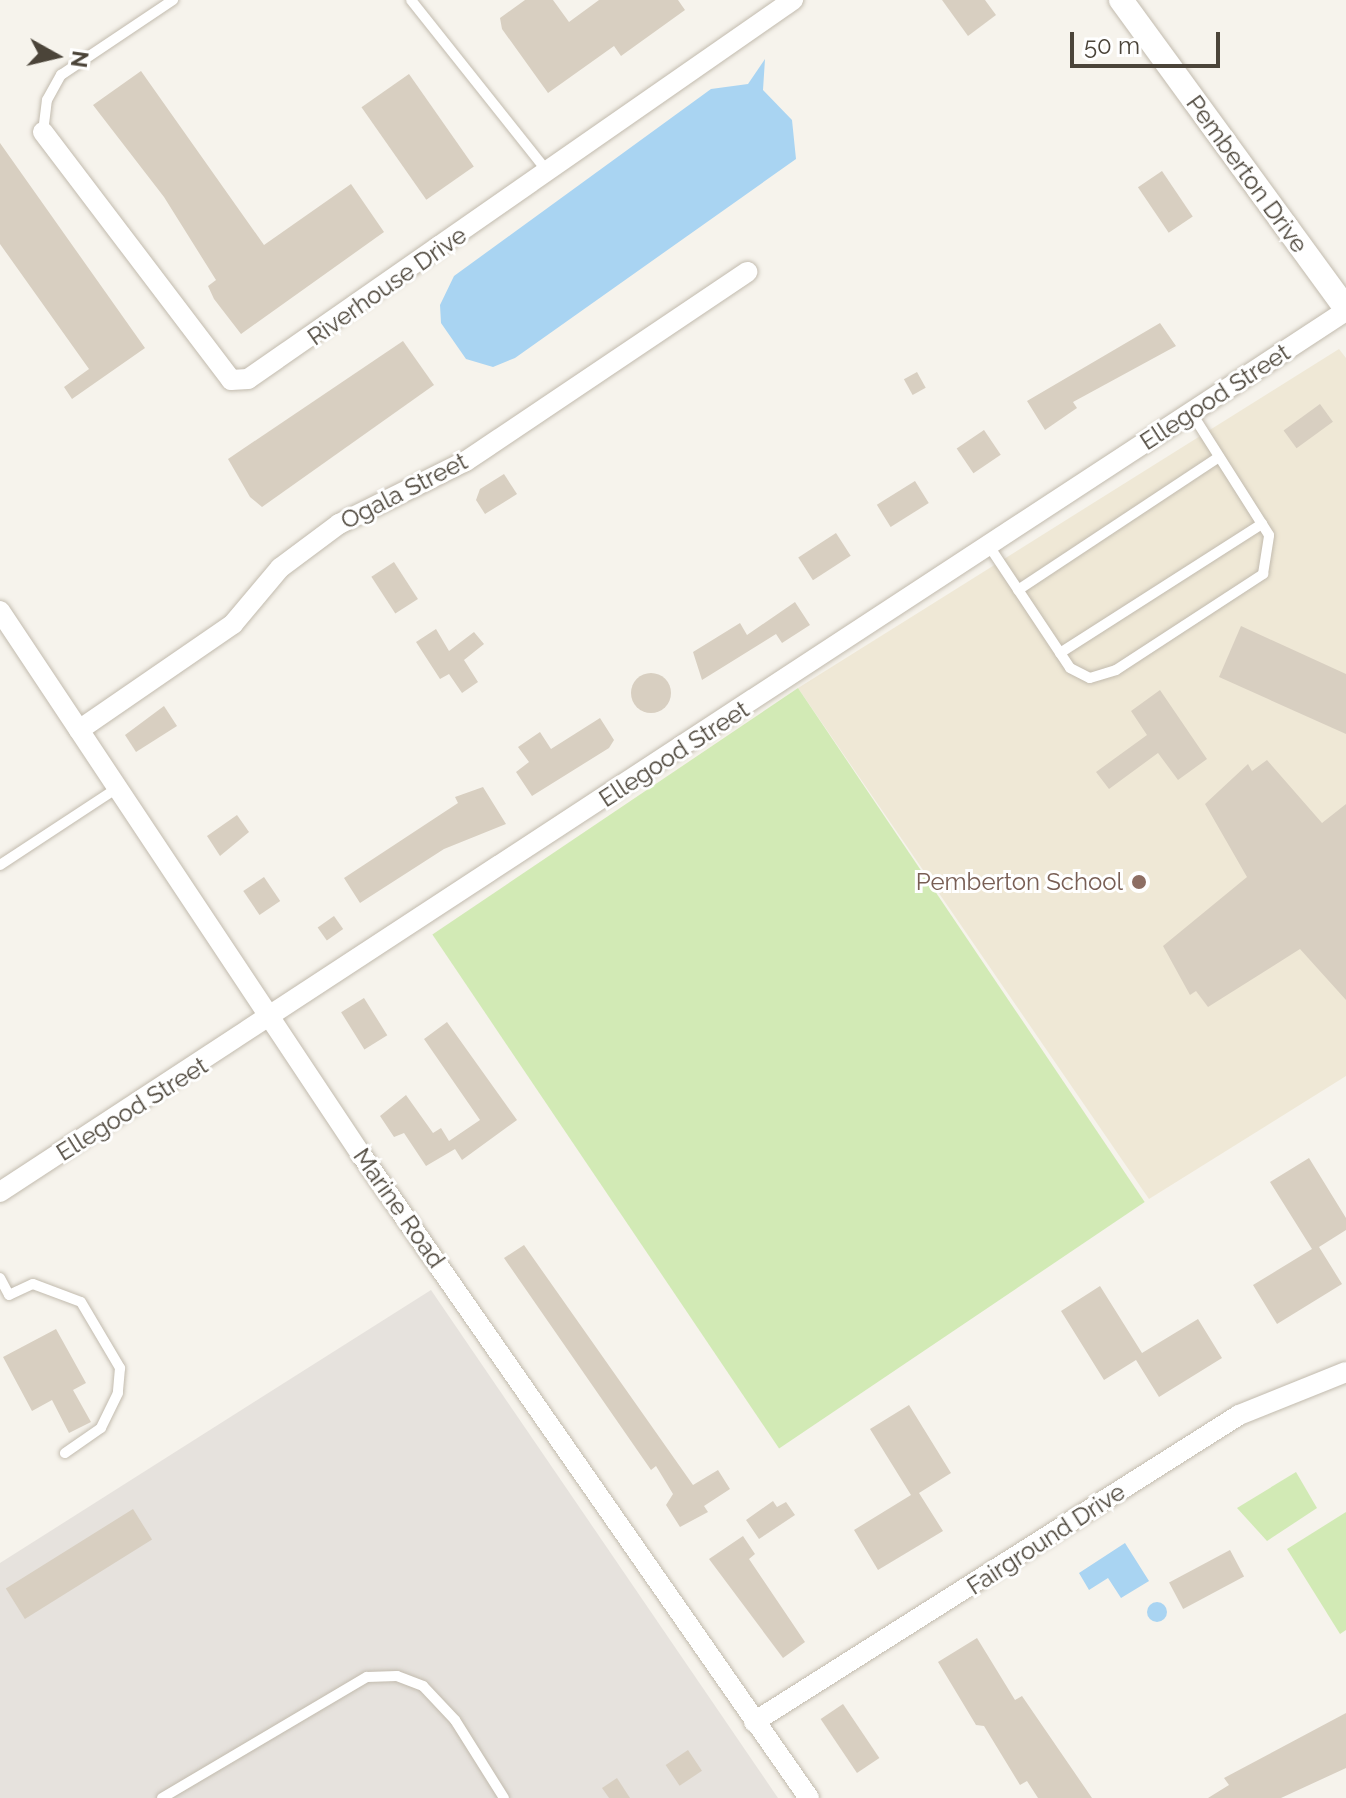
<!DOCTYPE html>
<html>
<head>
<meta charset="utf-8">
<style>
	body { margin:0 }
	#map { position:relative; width:1346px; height:1798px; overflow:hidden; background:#f6f3ec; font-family:Raleway,sans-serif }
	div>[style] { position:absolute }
	.industrial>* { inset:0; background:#e6e2dd }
	.education>* { inset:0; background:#efe8d6 }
	.green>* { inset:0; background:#d2eab5; transform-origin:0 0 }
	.water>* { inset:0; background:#a9d4f2 }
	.round { border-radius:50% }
	.building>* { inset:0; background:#d8cfc1; transform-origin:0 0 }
	.roads { filter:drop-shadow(0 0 2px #c2bbae) drop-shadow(0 0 2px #c2bbae) }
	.service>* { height:10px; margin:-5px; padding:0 5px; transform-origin:5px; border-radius:5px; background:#fff }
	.minor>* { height:20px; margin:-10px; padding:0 10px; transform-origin:10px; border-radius:10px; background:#fff }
	.tertiary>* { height:24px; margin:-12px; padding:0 12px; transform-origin:12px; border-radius:12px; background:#fff }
	.dots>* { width:22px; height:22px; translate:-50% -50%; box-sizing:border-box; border:4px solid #fff; border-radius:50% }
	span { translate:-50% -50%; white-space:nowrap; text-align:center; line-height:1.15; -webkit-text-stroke:6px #fff; paint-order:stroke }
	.street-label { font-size:24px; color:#4b4439 }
	.education-label { font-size:24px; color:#785e54 }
	.right { translate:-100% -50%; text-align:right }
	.north { position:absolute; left:16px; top:16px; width:80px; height:80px; -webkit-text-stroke:6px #fff; paint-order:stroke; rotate:98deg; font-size:22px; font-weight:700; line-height:32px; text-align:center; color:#4b4439 }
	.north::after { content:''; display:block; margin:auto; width:28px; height:36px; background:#4b4439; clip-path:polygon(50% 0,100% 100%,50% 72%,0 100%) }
	.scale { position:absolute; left:1070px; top:32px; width:150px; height:36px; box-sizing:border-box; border:4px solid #4b4439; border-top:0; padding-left:10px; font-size:24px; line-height:28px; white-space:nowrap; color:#4b4439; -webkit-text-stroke:6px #fff; paint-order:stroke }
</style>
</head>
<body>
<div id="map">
	<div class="industrial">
		<div style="clip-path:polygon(431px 1290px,778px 1798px,0 1798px,0 1563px)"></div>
	</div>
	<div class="education">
		<div style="clip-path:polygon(1339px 349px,1346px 358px,1346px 1076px,1149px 1199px,798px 688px)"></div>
	</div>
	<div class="green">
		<div style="left:798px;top:688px;width:620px;height:441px;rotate:56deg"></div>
		<div style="clip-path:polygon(1296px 1472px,1317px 1508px,1267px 1541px,1237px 1508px)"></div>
		<div style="clip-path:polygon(1346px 1512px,1346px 1630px,1340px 1634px,1287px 1549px)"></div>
	</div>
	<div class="water">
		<div style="clip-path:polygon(765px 59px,763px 90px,792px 120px,796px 159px,515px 358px,493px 367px,466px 359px,441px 323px,440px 305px,454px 276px,711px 89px,748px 84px)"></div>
		<div style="clip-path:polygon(1125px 1543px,1149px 1581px,1121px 1598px,1108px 1578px,1089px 1590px,1079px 1573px)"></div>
		<div class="round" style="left:1147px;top:1602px;width:20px;height:20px"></div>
	</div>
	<div class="building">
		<div style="clip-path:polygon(525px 0,553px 0,569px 22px,599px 0,678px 0,685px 10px,621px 56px,614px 46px,548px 93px,502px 29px,500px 18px)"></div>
		<div style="clip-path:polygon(942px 0,985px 0,996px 15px,968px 36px)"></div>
		<div style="clip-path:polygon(141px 71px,264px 245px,351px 184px,384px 232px,241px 334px,214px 299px,208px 286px,216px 280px,164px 197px,93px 105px)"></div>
		<div style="left:409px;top:74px;width:113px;height:58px;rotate:55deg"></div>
		<div style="clip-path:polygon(0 143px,145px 348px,72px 399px,64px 387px,89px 369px,0 244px)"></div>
		<div style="left:1162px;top:171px;width:55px;height:29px;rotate:56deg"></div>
		<div style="clip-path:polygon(1160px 323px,1176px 346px,1073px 402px,1077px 408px,1045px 430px,1027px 401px)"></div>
		<div style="clip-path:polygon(403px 341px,434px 385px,262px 507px,250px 497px,228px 459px)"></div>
		<div style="left:917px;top:372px;width:18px;height:15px;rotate:61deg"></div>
		<div style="left:1320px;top:404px;width:22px;height:45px;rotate:54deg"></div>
		<div style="left:984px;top:430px;width:30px;height:33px;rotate:56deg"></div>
		<div style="clip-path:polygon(504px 474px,517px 494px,485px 514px,476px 500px,480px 489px)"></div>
		<div style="left:915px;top:481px;width:26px;height:45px;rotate:58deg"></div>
		<div style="left:836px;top:533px;width:27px;height:45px;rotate:57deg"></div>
		<div style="left:394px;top:562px;width:44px;height:27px;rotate:57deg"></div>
		<div style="clip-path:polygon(795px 602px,810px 625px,782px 643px,776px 634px,702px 680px,693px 652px,740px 623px,747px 635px)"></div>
		<div style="clip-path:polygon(1241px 626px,1346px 674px,1346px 734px,1219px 677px)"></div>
		<div style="clip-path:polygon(436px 629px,449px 651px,474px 632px,484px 644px,464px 660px,478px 682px,462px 693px,449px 674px,440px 679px,416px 642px)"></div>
		<div class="round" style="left:631px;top:673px;width:40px;height:40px"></div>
		<div style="clip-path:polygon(1160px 690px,1207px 759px,1178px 780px,1158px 753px,1109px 789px,1096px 772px,1147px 735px,1131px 711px)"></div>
		<div style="clip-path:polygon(164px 706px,177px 726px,136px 752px,125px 735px)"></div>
		<div style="clip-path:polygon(600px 718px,614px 740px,609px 748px,532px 796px,516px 772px,529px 762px,518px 747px,540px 732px,551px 749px)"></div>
		<div style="clip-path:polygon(1267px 760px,1322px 823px,1346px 804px,1346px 1000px,1300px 949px,1208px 1007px,1196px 991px,1190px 995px,1163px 946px,1247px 877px,1205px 804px,1248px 764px,1252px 771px)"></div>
		<div style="clip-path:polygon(483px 787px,506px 824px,444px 849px,360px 903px,344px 878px,458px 803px,455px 797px)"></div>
		<div style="clip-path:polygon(237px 815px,249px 832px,220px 856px,207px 836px)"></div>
		<div style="left:264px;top:877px;width:29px;height:25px;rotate:56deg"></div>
		<div style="left:334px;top:916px;width:16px;height:20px;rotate:55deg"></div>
		<div style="left:364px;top:998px;width:44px;height:27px;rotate:58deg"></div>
		<div style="clip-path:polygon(447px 1022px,517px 1120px,462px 1160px,455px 1149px,426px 1166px,404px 1133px,394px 1137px,380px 1116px,406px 1095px,433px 1133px,441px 1128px,449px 1141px,480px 1120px,424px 1039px)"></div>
		<div style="clip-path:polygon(1309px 1158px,1346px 1218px,1346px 1230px,1319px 1247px,1342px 1284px,1277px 1324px,1253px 1285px,1312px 1249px,1270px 1182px)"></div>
		<div style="clip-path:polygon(524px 1245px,693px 1485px,718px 1470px,730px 1489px,704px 1506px,708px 1512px,680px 1527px,666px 1505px,673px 1494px,656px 1466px,651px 1470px,504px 1258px)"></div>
		<div style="clip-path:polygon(1100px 1286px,1142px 1353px,1198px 1319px,1222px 1358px,1159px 1397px,1136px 1360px,1104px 1380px,1061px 1311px)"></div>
		<div style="clip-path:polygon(56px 1329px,86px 1383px,73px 1390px,91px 1422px,69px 1433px,52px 1400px,32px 1411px,3px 1357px)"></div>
		<div style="clip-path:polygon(909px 1405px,951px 1473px,919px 1493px,943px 1531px,878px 1570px,854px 1530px,911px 1495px,870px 1429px)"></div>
		<div style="clip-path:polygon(773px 1501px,777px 1507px,786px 1502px,795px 1515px,759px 1539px,746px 1520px)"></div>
		<div style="left:133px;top:1509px;width:36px;height:150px;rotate:58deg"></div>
		<div style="clip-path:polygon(743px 1536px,755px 1554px,749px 1559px,805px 1642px,783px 1658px,709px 1559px)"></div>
		<div style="left:1230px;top:1550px;width:30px;height:69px;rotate:62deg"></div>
		<div style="clip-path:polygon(977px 1638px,1015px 1700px,1022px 1696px,1092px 1798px,1038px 1798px,1027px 1781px,1020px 1785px,984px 1726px,976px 1725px,938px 1662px)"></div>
		<div style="left:843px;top:1704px;width:65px;height:27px;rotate:56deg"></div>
		<div style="clip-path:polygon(1346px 1713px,1346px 1768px,1281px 1798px,1208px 1798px,1229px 1785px,1224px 1778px)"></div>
		<div style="left:688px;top:1750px;width:25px;height:27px;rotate:56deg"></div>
		<div style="clip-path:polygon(617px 1778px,630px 1798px,609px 1798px,602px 1788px)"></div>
	</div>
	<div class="roads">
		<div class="service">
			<div style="left:411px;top:0;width:220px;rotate:51.5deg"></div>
			<div style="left:43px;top:132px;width:32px;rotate:-83deg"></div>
			<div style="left:47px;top:100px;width:29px;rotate:-61deg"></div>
			<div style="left:61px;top:75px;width:135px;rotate:-33.8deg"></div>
			<div style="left:989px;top:546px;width:146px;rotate:56.4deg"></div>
			<div style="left:1070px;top:668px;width:22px;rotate:27deg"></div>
			<div style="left:1090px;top:678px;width:27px;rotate:-17deg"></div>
			<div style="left:1116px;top:670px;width:176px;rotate:-33.1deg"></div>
			<div style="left:1263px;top:574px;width:39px;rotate:-81deg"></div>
			<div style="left:1269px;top:535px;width:146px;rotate:-122.4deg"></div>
			<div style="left:1018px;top:590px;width:241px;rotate:-33.5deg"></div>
			<div style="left:1060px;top:653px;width:240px;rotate:-32.6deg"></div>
			<div style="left:0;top:865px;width:140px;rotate:-33.3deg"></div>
			<div style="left:0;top:1278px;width:19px;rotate:62deg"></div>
			<div style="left:9px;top:1295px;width:26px;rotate:-25deg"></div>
			<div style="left:33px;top:1284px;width:51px;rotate:20.6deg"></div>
			<div style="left:81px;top:1302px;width:77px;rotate:59.4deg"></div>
			<div style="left:120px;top:1368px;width:25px;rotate:95deg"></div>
			<div style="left:118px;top:1393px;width:39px;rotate:116deg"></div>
			<div style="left:101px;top:1428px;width:44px;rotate:145.2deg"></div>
			<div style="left:162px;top:1798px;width:238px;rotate:-30.6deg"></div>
			<div style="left:367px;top:1677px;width:30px;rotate:-2deg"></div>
			<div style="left:397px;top:1676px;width:28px;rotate:21deg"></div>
			<div style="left:423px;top:1686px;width:47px;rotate:46.7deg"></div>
			<div style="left:455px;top:1720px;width:92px;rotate:57.9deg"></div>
		</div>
		<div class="minor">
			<div style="left:43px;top:132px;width:311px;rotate:52.8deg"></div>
			<div style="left:231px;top:380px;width:17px;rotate:-3deg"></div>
			<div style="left:248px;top:379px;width:664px;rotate:-34.82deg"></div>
			<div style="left:0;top:611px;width:651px;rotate:56.41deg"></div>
			<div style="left:360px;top:1153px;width:786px;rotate:55.16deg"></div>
			<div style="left:79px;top:730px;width:187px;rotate:-34.5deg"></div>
			<div style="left:233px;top:624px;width:73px;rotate:-50deg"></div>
			<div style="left:280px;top:568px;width:74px;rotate:-36.7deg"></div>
			<div style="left:339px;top:524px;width:142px;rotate:-26.4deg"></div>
			<div style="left:466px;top:461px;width:339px;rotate:-33.9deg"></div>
			<div style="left:0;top:1192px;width:1609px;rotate:-33.21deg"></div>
			<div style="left:754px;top:1722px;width:574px;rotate:-32.33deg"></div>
			<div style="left:1239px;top:1415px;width:115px;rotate:-21.9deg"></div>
		</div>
		<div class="tertiary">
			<div style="left:1121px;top:0;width:382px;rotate:53.9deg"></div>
		</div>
	</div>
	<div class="dots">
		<div style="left:1139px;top:882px;background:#8d6e63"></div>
	</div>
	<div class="street-label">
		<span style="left:1247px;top:174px;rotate:54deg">Pemberton Drive</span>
		<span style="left:387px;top:286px;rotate:-35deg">Riverhouse Drive</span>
		<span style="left:1215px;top:397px;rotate:-33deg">Ellegood Street</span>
		<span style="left:404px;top:491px;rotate:-27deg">Ogala Street</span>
		<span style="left:674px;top:754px;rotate:-33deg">Ellegood Street</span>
		<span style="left:132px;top:1109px;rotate:-32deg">Ellegood Street</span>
		<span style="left:399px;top:1208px;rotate:55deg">Marine Road</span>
		<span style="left:1046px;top:1539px;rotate:-33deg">Fairground Drive</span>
	</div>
	<div class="education-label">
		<span class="right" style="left:1123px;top:882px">Pemberton School</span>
	</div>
	<div class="north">N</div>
	<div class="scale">50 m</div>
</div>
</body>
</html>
